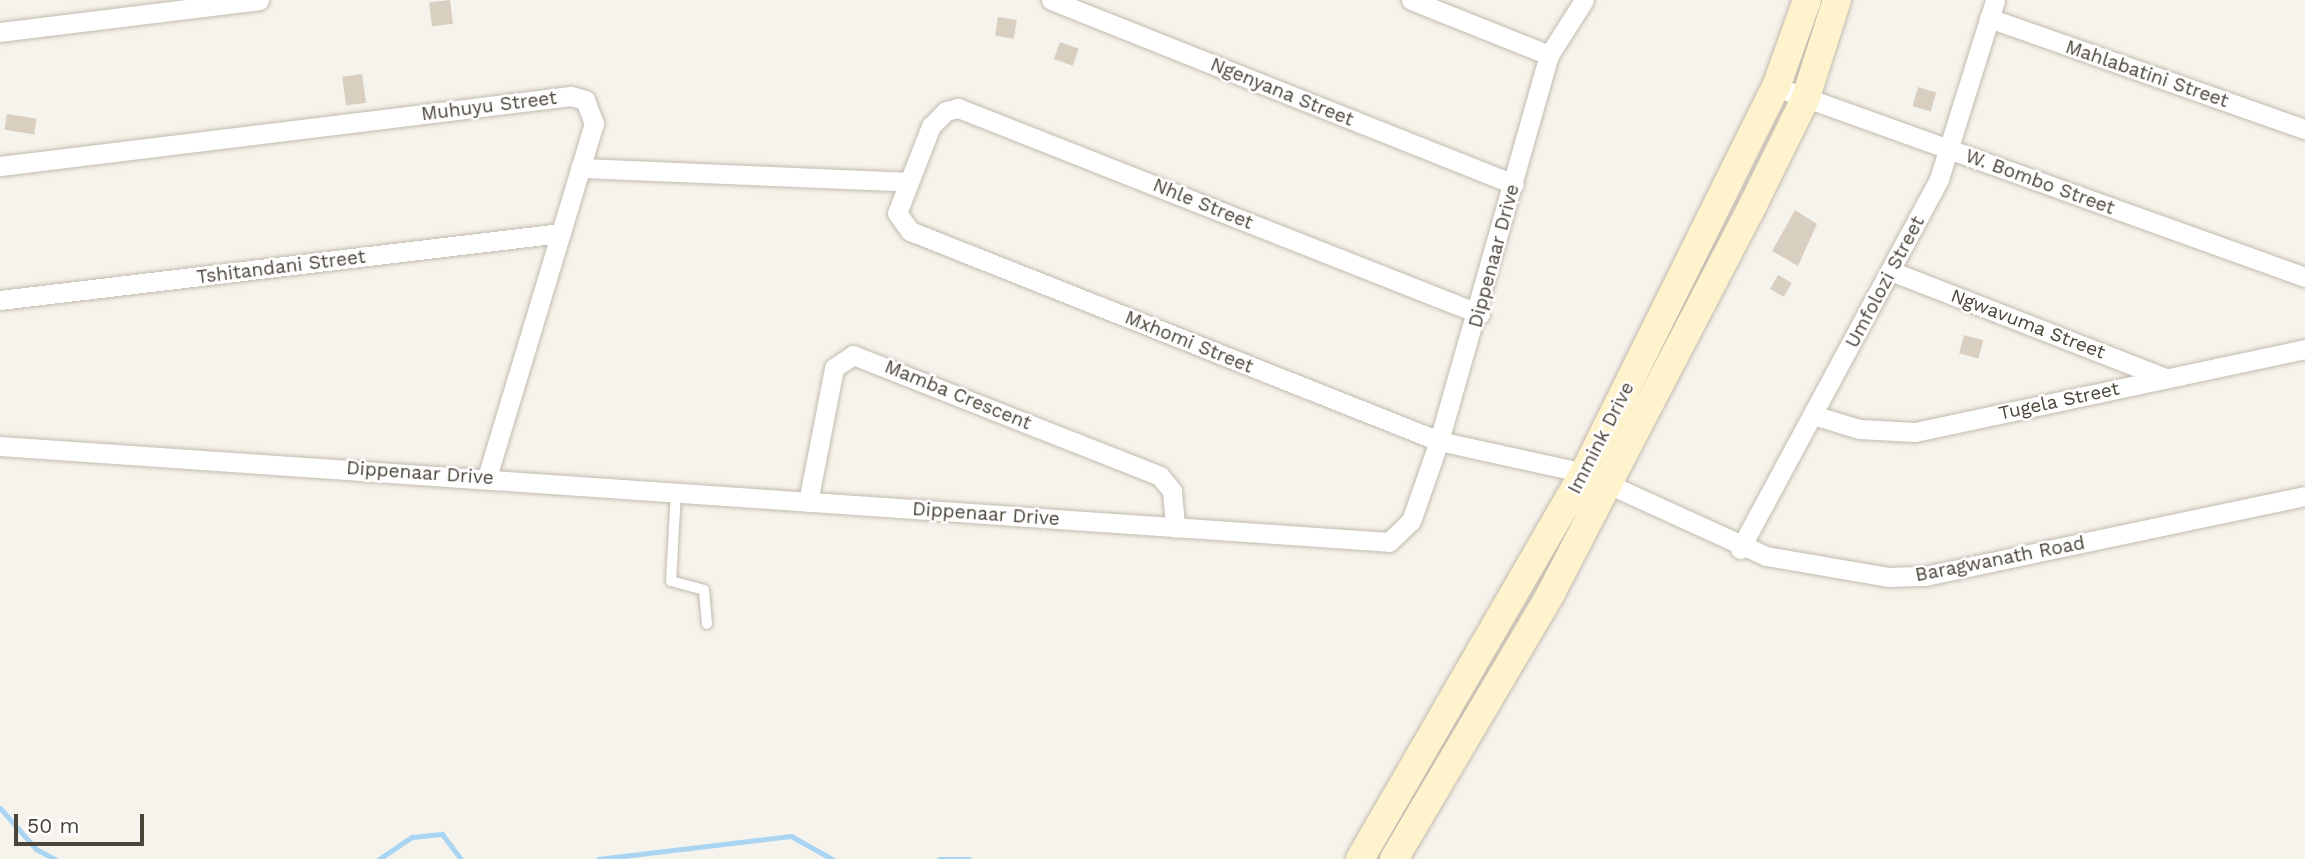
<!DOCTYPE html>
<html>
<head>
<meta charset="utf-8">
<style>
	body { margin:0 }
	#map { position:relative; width:2305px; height:859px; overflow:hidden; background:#f6f3ec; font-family:"Work Sans",sans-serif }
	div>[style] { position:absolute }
	.stream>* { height:5px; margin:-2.5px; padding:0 2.5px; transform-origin:2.5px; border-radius:2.5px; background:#a9d4f2 }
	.building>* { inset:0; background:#d8cfc1; transform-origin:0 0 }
	.roads { filter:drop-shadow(0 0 2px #c2bbae) drop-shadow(0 0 2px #c2bbae) }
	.lane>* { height:10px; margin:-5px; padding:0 5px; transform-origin:5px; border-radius:5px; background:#fff }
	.street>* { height:19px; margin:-9.5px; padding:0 9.5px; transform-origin:9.5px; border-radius:9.5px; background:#fff }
	.secondary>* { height:28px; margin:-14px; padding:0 14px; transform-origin:14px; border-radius:14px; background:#fff3cd }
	span { translate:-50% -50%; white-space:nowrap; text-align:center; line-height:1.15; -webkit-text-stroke:5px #fff; paint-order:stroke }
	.street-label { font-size:19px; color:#4b4439 }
	.scale { position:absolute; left:14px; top:814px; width:130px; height:32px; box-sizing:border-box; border:4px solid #4b4439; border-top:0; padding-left:9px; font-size:21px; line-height:24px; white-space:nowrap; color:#4b4439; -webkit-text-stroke:5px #fff; paint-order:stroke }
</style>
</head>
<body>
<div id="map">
	<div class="stream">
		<div style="left:0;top:808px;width:55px;rotate:48.7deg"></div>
		<div style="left:36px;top:849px;width:21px;rotate:28deg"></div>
		<div style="left:379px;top:859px;width:40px;rotate:-34deg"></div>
		<div style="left:412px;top:837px;width:30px;rotate:-6deg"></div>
		<div style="left:442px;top:834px;width:31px;rotate:53deg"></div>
		<div style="left:598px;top:859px;width:194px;rotate:-6.8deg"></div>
		<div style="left:791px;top:836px;width:47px;rotate:29.3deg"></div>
		<div style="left:939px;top:859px;width:30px"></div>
	</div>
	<div class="building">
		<div style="left:450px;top:0;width:24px;height:21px;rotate:83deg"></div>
		<div style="left:998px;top:17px;width:19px;height:19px;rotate:9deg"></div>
		<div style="left:1060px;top:42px;width:20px;height:18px;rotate:20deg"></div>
		<div style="left:362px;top:74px;width:29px;height:20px;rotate:82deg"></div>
		<div style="left:1918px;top:87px;width:19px;height:20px;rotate:16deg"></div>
		<div style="left:7px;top:114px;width:30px;height:16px;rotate:9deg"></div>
		<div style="clip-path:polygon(1795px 210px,1817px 224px,1798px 266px,1772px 251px)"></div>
		<div style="left:1778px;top:275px;width:16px;height:16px;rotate:30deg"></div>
		<div style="left:1964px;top:335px;width:20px;height:19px;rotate:15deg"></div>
	</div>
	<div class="roads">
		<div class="lane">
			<div style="left:676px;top:492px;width:89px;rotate:93.2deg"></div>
			<div style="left:671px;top:581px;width:34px;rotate:15deg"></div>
			<div style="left:704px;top:590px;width:34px;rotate:85deg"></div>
		</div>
		<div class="street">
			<div style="left:1051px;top:0;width:498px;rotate:21.7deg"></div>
			<div style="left:1411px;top:0;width:149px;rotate:21.7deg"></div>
			<div style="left:1989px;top:18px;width:335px;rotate:19.4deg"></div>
			<div style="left:0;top:32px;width:261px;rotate:-7deg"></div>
			<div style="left:1776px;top:87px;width:562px;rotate:19.76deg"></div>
			<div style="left:0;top:166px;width:575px;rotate:-6.99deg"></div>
			<div style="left:571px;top:96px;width:15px;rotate:16deg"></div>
			<div style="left:585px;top:100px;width:25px;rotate:69deg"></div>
			<div style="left:594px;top:123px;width:370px;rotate:106.8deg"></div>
			<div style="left:580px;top:168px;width:328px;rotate:2.4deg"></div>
			<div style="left:1891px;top:271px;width:295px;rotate:21.3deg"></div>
			<div style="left:0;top:300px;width:565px;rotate:-6.81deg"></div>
			<div style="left:1480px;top:314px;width:561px;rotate:-158.46deg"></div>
			<div style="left:958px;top:108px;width:12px;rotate:166deg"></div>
			<div style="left:946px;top:111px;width:21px;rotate:135deg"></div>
			<div style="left:931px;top:126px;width:93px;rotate:111.3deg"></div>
			<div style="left:897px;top:213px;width:22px;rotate:54deg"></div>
			<div style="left:910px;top:231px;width:569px;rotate:21.65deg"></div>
			<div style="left:1439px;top:441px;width:148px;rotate:12.4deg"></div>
			<div style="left:1584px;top:473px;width:200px;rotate:24.5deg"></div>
			<div style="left:1766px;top:556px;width:125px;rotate:9.7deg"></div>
			<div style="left:1889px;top:577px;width:36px;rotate:-2deg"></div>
			<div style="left:1925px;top:576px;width:388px;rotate:-11.9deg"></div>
			<div style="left:1813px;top:415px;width:48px;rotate:16.9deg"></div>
			<div style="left:1859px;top:429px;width:56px;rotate:3.1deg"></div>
			<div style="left:1915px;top:432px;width:399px;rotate:-12deg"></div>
			<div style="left:0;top:446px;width:1392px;rotate:3.95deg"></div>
			<div style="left:1389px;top:542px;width:30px;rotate:-44deg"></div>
			<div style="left:1411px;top:521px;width:85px;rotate:-70.7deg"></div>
			<div style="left:1439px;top:441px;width:401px;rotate:-74.1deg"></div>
			<div style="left:1549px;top:55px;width:65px;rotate:-57.5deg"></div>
			<div style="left:808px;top:502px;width:136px;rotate:-79deg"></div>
			<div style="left:834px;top:368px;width:23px;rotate:-34deg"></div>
			<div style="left:853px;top:355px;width:330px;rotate:21.5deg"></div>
			<div style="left:1160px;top:476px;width:19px;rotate:51deg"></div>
			<div style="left:1172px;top:491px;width:37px;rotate:85deg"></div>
			<div style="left:1740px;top:549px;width:420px;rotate:-61.7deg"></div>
			<div style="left:1939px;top:179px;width:188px;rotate:-72.6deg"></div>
		</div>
		<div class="secondary">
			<div style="left:1360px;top:859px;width:446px;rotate:-59.9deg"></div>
			<div style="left:1584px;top:473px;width:431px;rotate:-63.6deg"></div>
			<div style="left:1776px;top:87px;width:92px;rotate:-70.4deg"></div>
			<div style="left:1394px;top:859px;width:309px;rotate:-59.4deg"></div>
			<div style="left:1551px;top:593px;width:428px;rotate:-62.5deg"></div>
			<div style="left:1749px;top:213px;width:129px;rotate:-63.8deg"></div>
			<div style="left:1806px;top:97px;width:102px;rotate:-72.3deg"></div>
		</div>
	</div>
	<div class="street-label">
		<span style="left:2147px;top:74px;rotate:19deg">Mahlabatini Street</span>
		<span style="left:1282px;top:92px;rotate:22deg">Ngenyana Street</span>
		<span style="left:489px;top:106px;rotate:-7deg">Muhuyu Street</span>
		<span style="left:2040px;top:182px;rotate:20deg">W. Bombo Street</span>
		<span style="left:1203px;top:204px;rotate:22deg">Nhle Street</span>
		<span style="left:1494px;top:256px;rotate:-75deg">Dippenaar Drive</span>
		<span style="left:281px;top:267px;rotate:-7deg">Tshitandani Street</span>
		<span style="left:1885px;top:282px;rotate:-62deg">Umfolozi Street</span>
		<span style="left:2028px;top:324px;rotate:21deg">Ngwavuma Street</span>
		<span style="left:1189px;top:342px;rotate:22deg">Mxhomi Street</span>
		<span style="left:958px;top:395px;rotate:22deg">Mamba Crescent</span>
		<span style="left:2059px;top:401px;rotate:-12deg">Tugela Street</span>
		<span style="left:1601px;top:438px;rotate:-63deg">Immink Drive</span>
		<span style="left:420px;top:473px;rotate:4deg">Dippenaar Drive</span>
		<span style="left:986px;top:514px;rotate:4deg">Dippenaar Drive</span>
		<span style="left:2000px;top:559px;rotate:-11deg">Baragwanath Road</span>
	</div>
	<div class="scale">50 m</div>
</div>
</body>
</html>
